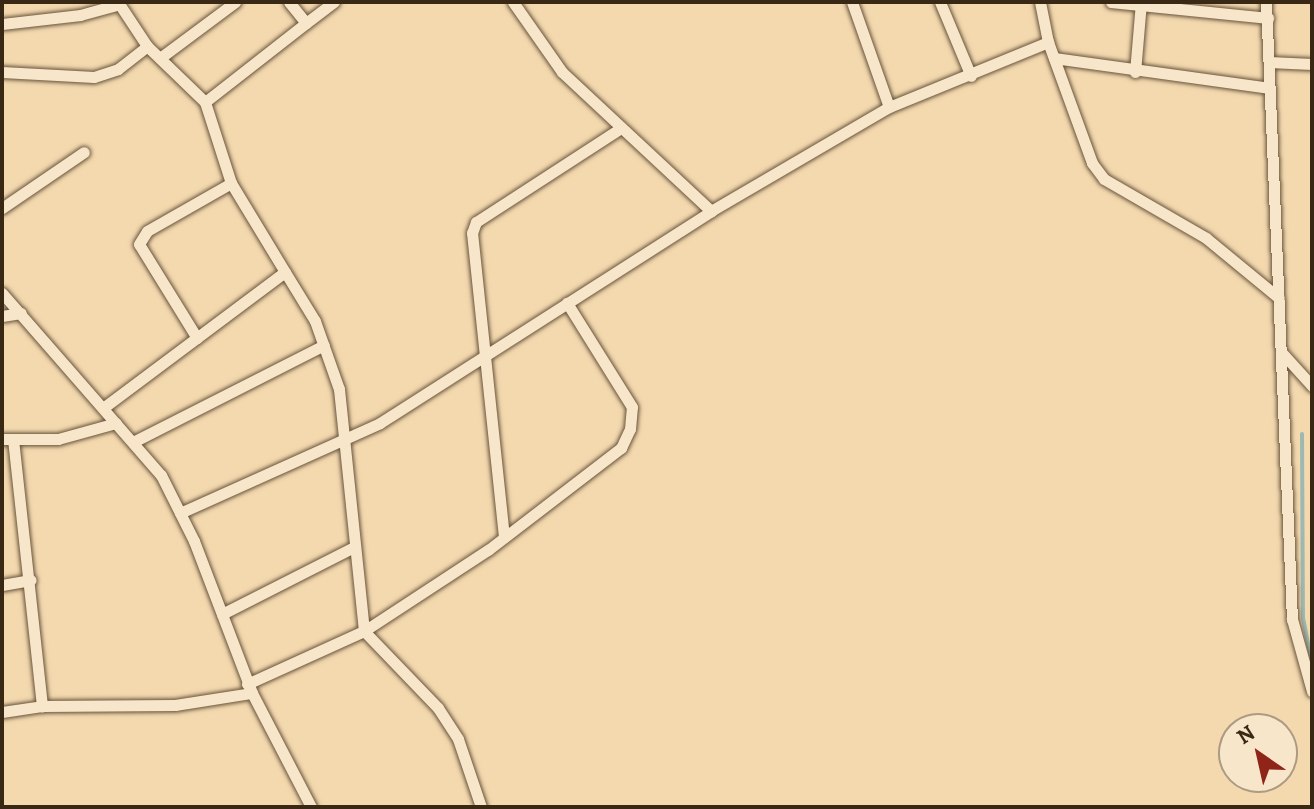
<!DOCTYPE html>
<html>
<head>
<meta charset="utf-8">
<style>
	body { margin:0 }
	#map { position:relative; width:1314px; height:809px; overflow:hidden; background:#f4d9af; font-family:Alegreya,serif }
	div>[style] { position:absolute }
	.stream>* { height:4px; margin:-2px; padding:0 2px; transform-origin:2px; border-radius:2px; background:#9db9b2 }
	.roads { filter:drop-shadow(0 0 2px #68543b) drop-shadow(0 0 2px #68543b) }
	.street>* { height:11px; margin:-5.5px; padding:0 5.5px; transform-origin:5.5px; border-radius:5.5px; background:#f8e6cb }
	span { translate:-50% -50%; white-space:nowrap; text-align:center; line-height:1.15; -webkit-text-stroke:8px #f8e6cb; paint-order:stroke }
	.frame { position:absolute; inset:0; border:4px solid #392814; pointer-events:none }
	.north { position:absolute; left:1218px; top:713px; width:80px; height:80px; box-sizing:border-box; background:#f8e6cb; border:2px solid #ac9a82; border-radius:50%; rotate:326deg; font-size:22px; font-weight:700; line-height:32px; text-align:center; color:#392814 }
	.north::after { content:''; display:block; margin:auto; width:28px; height:36px; background:#8f2418; clip-path:polygon(50% 0,100% 100%,50% 72%,0 100%) }
</style>
</head>
<body>
<div id="map">
	<div class="stream">
		<div style="left:1302px;top:434px;width:184px;rotate:89.7deg"></div>
		<div style="left:1303px;top:618px;width:46px;rotate:78.7deg"></div>
	</div>
	<div class="roads">
		<div class="street">
			<div style="left:513px;top:2px;width:85px;rotate:55deg"></div>
			<div style="left:562px;top:72px;width:204px;rotate:43deg"></div>
			<div style="left:852px;top:2px;width:111px;rotate:70.6deg"></div>
			<div style="left:940px;top:2px;width:80px;rotate:67.3deg"></div>
			<div style="left:1040px;top:2px;width:41px;rotate:78.7deg"></div>
			<div style="left:1048px;top:42px;width:129px;rotate:70deg"></div>
			<div style="left:1092px;top:163px;width:20px;rotate:53deg"></div>
			<div style="left:1104px;top:179px;width:118px;rotate:30deg"></div>
			<div style="left:1206px;top:238px;width:94px;rotate:39.4deg"></div>
			<div style="left:1111px;top:2px;width:158px;rotate:5.8deg"></div>
			<div style="left:1266px;top:2px;width:618px;rotate:87.59deg"></div>
			<div style="left:1292px;top:619px;width:75px;rotate:74.5deg"></div>
			<div style="left:306px;top:23px;width:35px;rotate:-37deg"></div>
			<div style="left:2px;top:24px;width:79px;rotate:-6.6deg"></div>
			<div style="left:80px;top:15px;width:41px;rotate:-15.4deg"></div>
			<div style="left:160px;top:58px;width:94px;rotate:-36.7deg"></div>
			<div style="left:1054px;top:58px;width:218px;rotate:7.9deg"></div>
			<div style="left:1269px;top:62px;width:43px;rotate:2.7deg"></div>
			<div style="left:2px;top:72px;width:92px;rotate:3.1deg"></div>
			<div style="left:94px;top:77px;width:25px;rotate:-18deg"></div>
			<div style="left:118px;top:69px;width:37px;rotate:-38deg"></div>
			<div style="left:1135px;top:72px;width:70px;rotate:-85.1deg"></div>
			<div style="left:205px;top:102px;width:128px;rotate:-38deg"></div>
			<div style="left:306px;top:23px;width:27px;rotate:-129deg"></div>
			<div style="left:2px;top:208px;width:99px;rotate:-34.3deg"></div>
			<div style="left:285px;top:272px;width:57px;rotate:58.5deg"></div>
			<div style="left:315px;top:321px;width:72px;rotate:70.6deg"></div>
			<div style="left:339px;top:389px;width:243px;rotate:84.1deg"></div>
			<div style="left:364px;top:631px;width:107px;rotate:46.1deg"></div>
			<div style="left:438px;top:708px;width:37px;rotate:57deg"></div>
			<div style="left:458px;top:739px;width:72px;rotate:71.3deg"></div>
			<div style="left:2px;top:293px;width:242px;rotate:48.9deg"></div>
			<div style="left:161px;top:475px;width:74px;rotate:63.4deg"></div>
			<div style="left:194px;top:541px;width:163px;rotate:69.1deg"></div>
			<div style="left:252px;top:693px;width:128px;rotate:62.6deg"></div>
			<div style="left:2px;top:316px;width:19px;rotate:-9deg"></div>
			<div style="left:197px;top:338px;width:110px;rotate:-121.7deg"></div>
			<div style="left:139px;top:244px;width:15px;rotate:-58deg"></div>
			<div style="left:147px;top:231px;width:97px;rotate:-29.7deg"></div>
			<div style="left:1283px;top:354px;width:43px;rotate:47.8deg"></div>
			<div style="left:103px;top:408px;width:227px;rotate:-36.8deg"></div>
			<div style="left:285px;top:272px;width:104px;rotate:-121.2deg"></div>
			<div style="left:231px;top:183px;width:85px;rotate:-107.8deg"></div>
			<div style="left:205px;top:102px;width:81px;rotate:-136deg"></div>
			<div style="left:147px;top:46px;width:53px;rotate:-123.4deg"></div>
			<div style="left:2px;top:439px;width:56px"></div>
			<div style="left:58px;top:439px;width:60px;rotate:-15.4deg"></div>
			<div style="left:13px;top:439px;width:269px;rotate:83.8deg"></div>
			<div style="left:133px;top:442px;width:214px;rotate:-26.9deg"></div>
			<div style="left:180px;top:513px;width:219px;rotate:-24.2deg"></div>
			<div style="left:380px;top:423px;width:393px;rotate:-32.6deg"></div>
			<div style="left:711px;top:211px;width:206px;rotate:-30.3deg"></div>
			<div style="left:889px;top:107px;width:172px;rotate:-22.2deg"></div>
			<div style="left:504px;top:537px;width:306px;rotate:-96deg"></div>
			<div style="left:472px;top:233px;width:12px;rotate:-70deg"></div>
			<div style="left:476px;top:222px;width:173px;rotate:-33deg"></div>
			<div style="left:2px;top:585px;width:29px;rotate:-10deg"></div>
			<div style="left:222px;top:614px;width:146px;rotate:-26.9deg"></div>
			<div style="left:247px;top:684px;width:128px;rotate:-24.4deg"></div>
			<div style="left:364px;top:631px;width:148px;rotate:-33.2deg"></div>
			<div style="left:488px;top:550px;width:168px;rotate:-37.5deg"></div>
			<div style="left:621px;top:448px;width:21px;rotate:-65deg"></div>
			<div style="left:630px;top:429px;width:22px;rotate:-85deg"></div>
			<div style="left:632px;top:407px;width:123px;rotate:-122deg"></div>
			<div style="left:2px;top:712px;width:40px;rotate:-8.5deg"></div>
			<div style="left:42px;top:706px;width:133px;rotate:-0.4deg"></div>
			<div style="left:175px;top:705px;width:78px;rotate:-8.9deg"></div>
		</div>
	</div>
	<div class="frame"></div>
	<div class="north">N</div>
</div>
</body>
</html>
